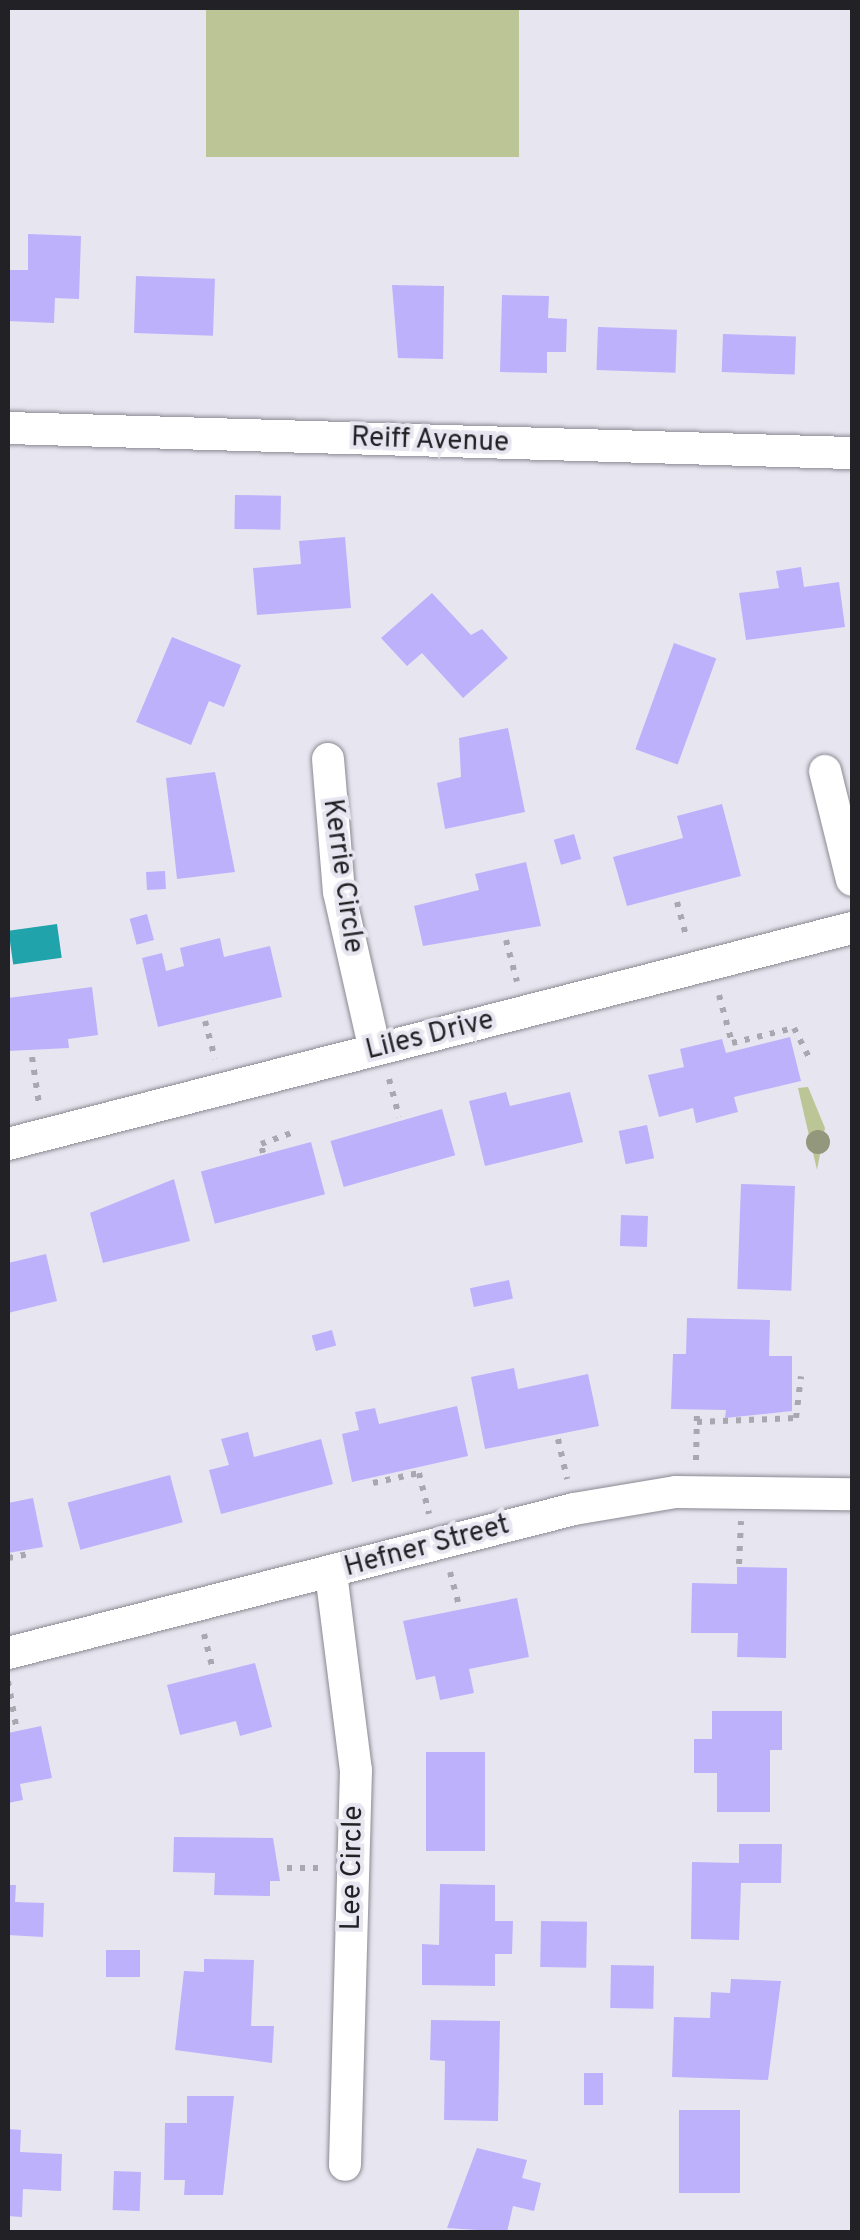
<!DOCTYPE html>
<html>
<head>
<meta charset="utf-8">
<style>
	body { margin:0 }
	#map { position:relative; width:860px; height:2240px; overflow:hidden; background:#e7e6f0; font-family:Overpass,sans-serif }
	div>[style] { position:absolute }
	.green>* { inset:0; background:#bbc595; transform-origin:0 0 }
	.water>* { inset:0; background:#21a3ac; transform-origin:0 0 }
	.building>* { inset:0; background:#bdb1fc; transform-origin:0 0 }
	.path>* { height:6px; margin-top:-3px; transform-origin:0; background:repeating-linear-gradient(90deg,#a9a8b0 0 5px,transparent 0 13px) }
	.roads { filter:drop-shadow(0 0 2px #8a8992) drop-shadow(0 0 2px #8a8992) }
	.street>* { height:32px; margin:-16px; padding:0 16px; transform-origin:16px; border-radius:16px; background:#fff }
	.trees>* { width:24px; height:24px; margin:-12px; border-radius:50%; background:#93977b }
	span { translate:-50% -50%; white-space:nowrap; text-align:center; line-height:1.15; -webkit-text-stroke:8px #e7e6f0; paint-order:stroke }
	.street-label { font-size:28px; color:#222226 }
	.frame { position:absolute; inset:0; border:10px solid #222226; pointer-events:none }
</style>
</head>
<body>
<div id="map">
	<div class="green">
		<div style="left:206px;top:8px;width:313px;height:149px"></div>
		<div style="clip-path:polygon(808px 1087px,825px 1128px,817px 1170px,798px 1088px)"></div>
	</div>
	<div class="water">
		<div style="left:57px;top:924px;width:34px;height:49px;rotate:82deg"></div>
	</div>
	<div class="building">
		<div style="clip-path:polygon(28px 234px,81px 236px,79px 299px,55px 298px,54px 323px,8px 321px,8px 270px,28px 270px)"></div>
		<div style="left:136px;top:276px;width:79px;height:57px;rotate:2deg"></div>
		<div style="clip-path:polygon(392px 285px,444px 286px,443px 359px,398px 358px)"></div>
		<div style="clip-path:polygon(502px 295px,549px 296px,548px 318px,567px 319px,566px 352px,547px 352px,547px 373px,500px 372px)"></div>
		<div style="left:598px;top:327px;width:79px;height:43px;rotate:2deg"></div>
		<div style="left:723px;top:334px;width:73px;height:38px;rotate:2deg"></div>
		<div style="left:235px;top:495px;width:46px;height:34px;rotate:1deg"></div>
		<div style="clip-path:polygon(345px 537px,351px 608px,257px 615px,253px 568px,301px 564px,299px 541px)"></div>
		<div style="clip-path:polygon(801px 567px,804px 587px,839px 582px,845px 627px,746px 640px,739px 593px,779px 588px,776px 571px)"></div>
		<div style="clip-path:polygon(432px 593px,471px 635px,482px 629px,508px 658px,463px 698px,422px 653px,407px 666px,381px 638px)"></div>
		<div style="clip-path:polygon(172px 637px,241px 665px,224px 707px,209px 701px,191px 745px,136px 722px)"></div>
		<div style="left:674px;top:643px;width:45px;height:113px;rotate:20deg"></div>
		<div style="clip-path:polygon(508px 728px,525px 812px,445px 829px,437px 783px,461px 777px,459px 738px)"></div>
		<div style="clip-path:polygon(215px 772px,235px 872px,177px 879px,166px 778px)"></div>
		<div style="clip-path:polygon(722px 804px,741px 876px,627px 906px,613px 857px,683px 838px,677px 816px)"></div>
		<div style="left:574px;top:834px;width:26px;height:21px;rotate:74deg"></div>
		<div style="clip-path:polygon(526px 862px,541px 926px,423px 946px,414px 906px,479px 890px,475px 874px)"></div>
		<div style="left:165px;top:871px;width:18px;height:19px;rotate:87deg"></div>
		<div style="left:147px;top:914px;width:27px;height:18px;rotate:75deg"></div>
		<div style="clip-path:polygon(220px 938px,224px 957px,270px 946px,282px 997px,158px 1027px,142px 958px,162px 953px,166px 971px,184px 966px,180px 948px)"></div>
		<div style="clip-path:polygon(92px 987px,98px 1035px,68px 1039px,69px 1048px,8px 1051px,8px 998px)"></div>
		<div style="clip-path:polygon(790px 1037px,801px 1081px,734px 1097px,738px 1112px,696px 1123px,693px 1108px,659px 1117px,648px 1075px,684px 1067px,680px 1049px,722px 1039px,726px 1053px)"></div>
		<div style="clip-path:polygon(506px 1092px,510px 1106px,570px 1092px,583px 1142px,485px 1166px,469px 1101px)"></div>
		<div style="left:442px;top:1109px;width:48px;height:116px;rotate:74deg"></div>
		<div style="left:647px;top:1125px;width:34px;height:29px;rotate:78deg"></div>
		<div style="left:311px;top:1142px;width:54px;height:114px;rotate:75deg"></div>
		<div style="clip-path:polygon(174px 1179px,190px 1241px,103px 1263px,90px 1213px)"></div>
		<div style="left:741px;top:1184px;width:54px;height:105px;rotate:2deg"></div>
		<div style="left:621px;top:1215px;width:27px;height:31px;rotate:2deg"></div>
		<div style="clip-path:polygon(46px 1254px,57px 1301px,8px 1313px,8px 1263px)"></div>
		<div style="left:509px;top:1280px;width:19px;height:40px;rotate:78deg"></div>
		<div style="clip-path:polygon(687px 1318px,770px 1320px,769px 1356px,792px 1356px,792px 1411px,725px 1418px,726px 1410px,671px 1409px,673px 1354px,686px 1354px)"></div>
		<div style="left:332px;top:1330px;width:16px;height:21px;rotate:75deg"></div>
		<div style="clip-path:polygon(514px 1368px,518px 1389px,588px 1374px,599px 1426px,485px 1449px,471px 1377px)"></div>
		<div style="clip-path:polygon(457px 1406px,468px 1456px,352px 1482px,342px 1434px,359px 1430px,355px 1412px,375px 1408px,379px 1424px)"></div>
		<div style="clip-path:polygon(248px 1432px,254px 1457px,321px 1439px,333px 1484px,221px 1514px,209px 1470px,229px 1465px,221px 1439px)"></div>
		<div style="left:170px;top:1475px;width:49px;height:106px;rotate:75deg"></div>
		<div style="clip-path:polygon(33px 1498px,43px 1547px,8px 1553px,8px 1503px)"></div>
		<div style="clip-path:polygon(737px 1567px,787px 1568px,786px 1658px,737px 1657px,738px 1633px,691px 1633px,692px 1583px,737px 1584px)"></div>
		<div style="clip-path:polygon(517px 1598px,529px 1657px,469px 1669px,474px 1693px,440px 1700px,435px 1676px,416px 1680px,403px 1621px)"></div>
		<div style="clip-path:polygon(255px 1663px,272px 1727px,240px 1736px,236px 1721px,180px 1735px,167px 1685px)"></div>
		<div style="clip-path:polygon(712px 1711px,782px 1711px,782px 1750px,770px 1750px,770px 1812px,717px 1812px,717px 1773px,694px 1773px,694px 1739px,712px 1739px)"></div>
		<div style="clip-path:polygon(41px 1726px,52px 1778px,20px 1784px,23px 1800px,8px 1803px,8px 1733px)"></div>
		<div style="left:426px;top:1752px;width:59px;height:99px"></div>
		<div style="clip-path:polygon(174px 1837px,273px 1838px,280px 1881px,270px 1881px,270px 1896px,214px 1895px,215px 1873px,173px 1872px)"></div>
		<div style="clip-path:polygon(739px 1844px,782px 1844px,781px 1883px,741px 1883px,739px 1940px,691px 1939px,692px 1862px,739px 1863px)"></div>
		<div style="clip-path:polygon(440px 1884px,495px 1885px,495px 1921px,513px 1921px,512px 1954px,495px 1954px,495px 1986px,422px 1985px,422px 1944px,439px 1945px)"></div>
		<div style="clip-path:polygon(8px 1885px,16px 1885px,15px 1902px,44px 1903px,43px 1937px,8px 1935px)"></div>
		<div style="left:541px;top:1921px;width:46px;height:46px;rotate:1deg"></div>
		<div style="left:106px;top:1950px;width:34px;height:27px"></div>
		<div style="clip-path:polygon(204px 1959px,254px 1960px,251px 2026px,274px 2026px,272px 2063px,175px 2050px,184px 1971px,204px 1972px)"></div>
		<div style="left:611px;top:1965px;width:43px;height:43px;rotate:1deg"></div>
		<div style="clip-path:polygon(731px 1979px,781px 1981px,768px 2080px,672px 2077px,674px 2017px,710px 2018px,711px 1992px,730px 1993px)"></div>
		<div style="clip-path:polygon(431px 2020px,500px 2021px,498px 2121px,444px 2120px,445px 2061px,430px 2060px)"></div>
		<div style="left:603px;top:2073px;width:32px;height:19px;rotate:90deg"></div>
		<div style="clip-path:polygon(187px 2096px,234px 2096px,223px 2195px,184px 2195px,185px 2180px,164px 2180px,165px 2123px,187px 2123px)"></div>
		<div style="left:679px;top:2110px;width:61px;height:83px"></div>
		<div style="clip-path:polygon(8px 2129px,21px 2130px,20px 2152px,62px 2154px,61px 2191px,23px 2189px,22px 2217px,8px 2216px)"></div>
		<div style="clip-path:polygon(477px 2148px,527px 2160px,522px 2178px,541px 2183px,534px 2211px,513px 2206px,507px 2232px,447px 2228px)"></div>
		<div style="left:114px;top:2171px;width:27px;height:39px;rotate:2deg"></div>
	</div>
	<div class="path">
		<div style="left:677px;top:902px;width:38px;rotate:75deg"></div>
		<div style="left:506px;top:940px;width:43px;rotate:75.3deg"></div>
		<div style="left:719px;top:995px;width:50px;rotate:74.8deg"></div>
		<div style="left:732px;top:1043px;width:64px;rotate:-13.6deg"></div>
		<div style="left:794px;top:1028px;width:38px;rotate:63deg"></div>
		<div style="left:205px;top:1021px;width:39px;rotate:75deg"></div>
		<div style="left:32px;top:1057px;width:48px;rotate:81.5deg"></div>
		<div style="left:389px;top:1079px;width:39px;rotate:75deg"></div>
		<div style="left:263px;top:1153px;width:9px;rotate:-103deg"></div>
		<div style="left:261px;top:1144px;width:32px;rotate:-20deg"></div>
		<div style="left:697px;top:1422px;width:99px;rotate:-2.3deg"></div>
		<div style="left:796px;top:1418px;width:42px;rotate:-83.2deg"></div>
		<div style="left:558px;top:1439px;width:41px;rotate:77.3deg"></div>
		<div style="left:696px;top:1460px;width:47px;rotate:-88.8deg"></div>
		<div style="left:373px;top:1483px;width:47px;rotate:-12.3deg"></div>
		<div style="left:419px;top:1473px;width:42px;rotate:76.3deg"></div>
		<div style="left:8px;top:1558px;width:21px;rotate:-11deg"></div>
		<div style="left:739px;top:1564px;width:43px;rotate:-87.3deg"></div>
		<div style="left:450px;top:1572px;width:35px;rotate:75deg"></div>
		<div style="left:204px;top:1634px;width:36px;rotate:76deg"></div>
		<div style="left:8px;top:1681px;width:46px;rotate:79.9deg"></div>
		<div style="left:287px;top:1868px;width:35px"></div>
	</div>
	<div class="roads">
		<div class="street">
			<div style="left:8px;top:428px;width:844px;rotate:1.7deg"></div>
			<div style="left:328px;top:759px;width:133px;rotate:85.3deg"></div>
			<div style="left:339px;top:892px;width:162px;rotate:77.2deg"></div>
			<div style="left:825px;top:771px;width:112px;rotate:76.1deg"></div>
			<div style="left:8px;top:1144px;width:871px;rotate:-14.36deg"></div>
			<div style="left:331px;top:1573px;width:199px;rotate:82.8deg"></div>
			<div style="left:356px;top:1770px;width:395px;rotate:91.6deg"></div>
			<div style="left:8px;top:1653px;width:584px;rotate:-14.27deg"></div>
			<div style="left:574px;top:1509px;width:103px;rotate:-9.5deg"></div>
			<div style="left:676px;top:1492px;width:176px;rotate:0.7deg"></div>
		</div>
	</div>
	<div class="trees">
		<div style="left:818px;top:1142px"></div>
	</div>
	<div class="street-label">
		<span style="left:430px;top:441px;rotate:2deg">Reiff Avenue</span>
		<span style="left:342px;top:876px;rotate:82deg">Kerrie Circle</span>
		<span style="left:430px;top:1036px;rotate:-14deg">Liles Drive</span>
		<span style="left:427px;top:1547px;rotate:-15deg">Hefner Street</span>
		<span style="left:353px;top:1868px;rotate:-89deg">Lee Circle</span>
	</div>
	<div class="frame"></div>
</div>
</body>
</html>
